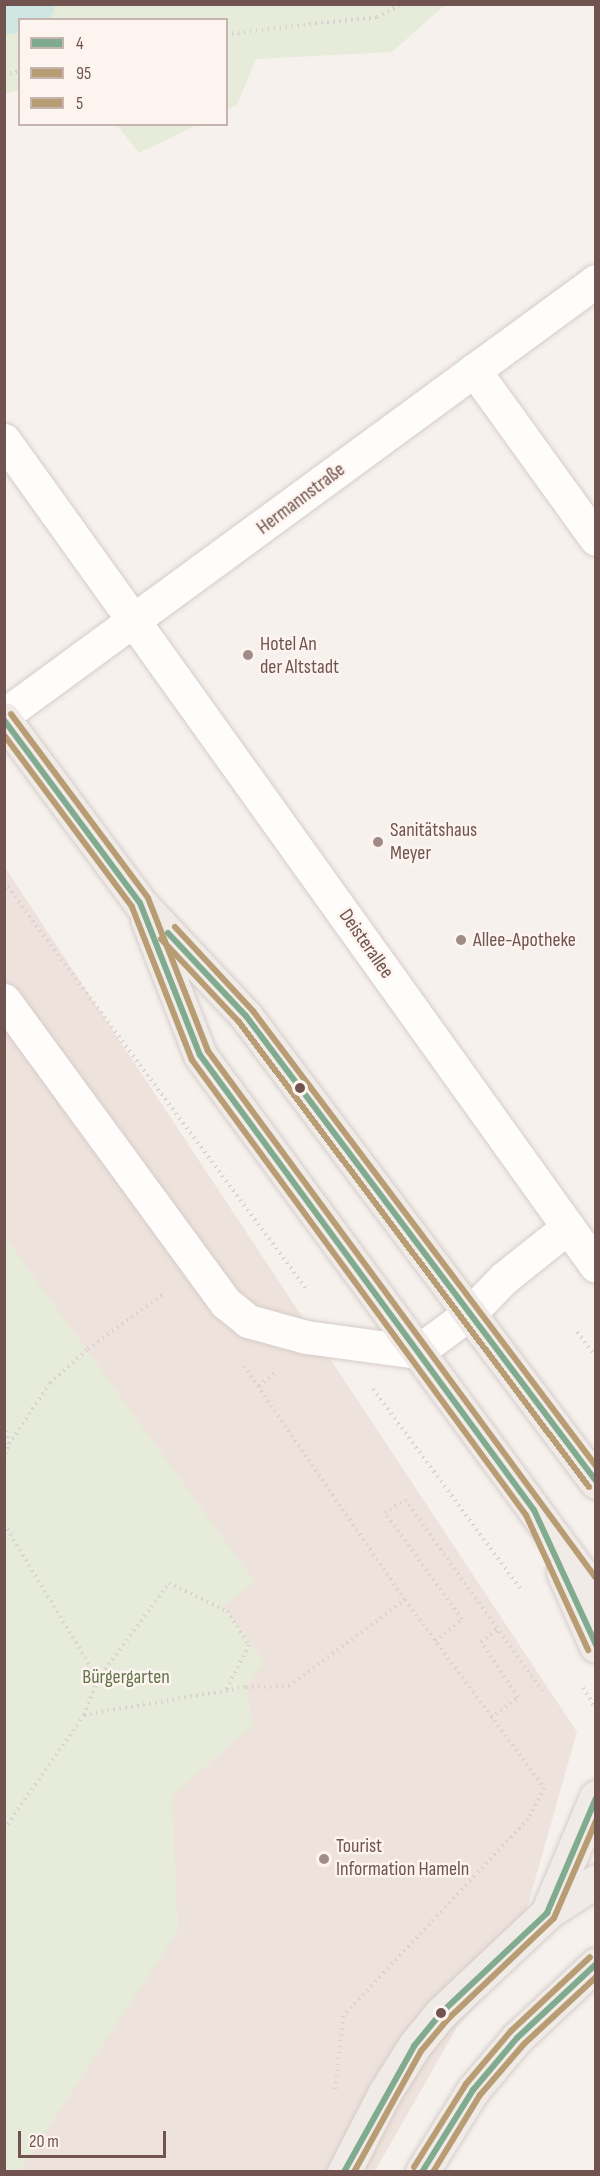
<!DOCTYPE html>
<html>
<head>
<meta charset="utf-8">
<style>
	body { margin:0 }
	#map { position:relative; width:600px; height:2176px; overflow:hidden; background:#f6f1ed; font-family:"Sofia Sans Condensed",sans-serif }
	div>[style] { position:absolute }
	.residential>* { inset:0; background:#eee2dc }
	.green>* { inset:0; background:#e7ebd9 }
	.canal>* { height:52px; margin:-26px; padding:0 26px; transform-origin:26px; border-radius:26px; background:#d0e6e3 }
	.path>* { height:4px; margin-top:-2px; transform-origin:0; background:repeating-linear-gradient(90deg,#d9d1d0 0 1.5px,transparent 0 6px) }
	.roads { filter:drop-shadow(0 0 2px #d5ccca) drop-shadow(0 0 2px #d5ccca) }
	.minor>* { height:33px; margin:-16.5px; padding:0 16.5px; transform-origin:16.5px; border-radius:16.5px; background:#fefdfc }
	.major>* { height:33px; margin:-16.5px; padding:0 16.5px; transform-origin:16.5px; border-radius:16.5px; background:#f1ebe7 }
	.bus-1>* { height:6px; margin:-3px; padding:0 3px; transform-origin:3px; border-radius:3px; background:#81ab8f }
	.bus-2>* { height:6px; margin:-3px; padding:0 3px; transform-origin:3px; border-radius:3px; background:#b89c73 }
	.bus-3>* { height:6px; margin:-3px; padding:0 3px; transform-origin:3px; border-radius:3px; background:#b89c73 }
	.dots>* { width:16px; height:16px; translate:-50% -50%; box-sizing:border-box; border:3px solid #fdf4ef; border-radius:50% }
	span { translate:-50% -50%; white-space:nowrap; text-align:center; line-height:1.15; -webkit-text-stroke:5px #fdf4ef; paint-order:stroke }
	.street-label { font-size:20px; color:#715450 }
	.poi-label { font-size:20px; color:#715450 }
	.left { translate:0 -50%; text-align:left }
	.park-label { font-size:20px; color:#60764a }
	.frame { position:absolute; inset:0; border:6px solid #715450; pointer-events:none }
	.legend { position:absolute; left:18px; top:18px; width:210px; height:108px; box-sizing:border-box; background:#fdf4ef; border:2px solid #c5b4af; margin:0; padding:8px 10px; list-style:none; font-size:18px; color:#715450 }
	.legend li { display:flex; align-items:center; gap:12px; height:30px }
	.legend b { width:30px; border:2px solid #c5b4af }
	.scale { position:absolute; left:18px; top:2131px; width:148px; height:27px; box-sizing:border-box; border:3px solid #715450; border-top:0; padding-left:8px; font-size:18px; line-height:21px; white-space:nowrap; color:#715450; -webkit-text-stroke:4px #fdf4ef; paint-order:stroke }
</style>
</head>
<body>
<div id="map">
	<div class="residential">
		<div style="clip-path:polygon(4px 866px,577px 1732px,510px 1968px,457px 2027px,375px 2171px,5px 2171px)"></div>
	</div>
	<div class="green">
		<div style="clip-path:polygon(5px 4px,445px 4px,445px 5px,392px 52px,256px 59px,237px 105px,227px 110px,226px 20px,20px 20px,19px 90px,5px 94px)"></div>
		<div style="clip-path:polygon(117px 125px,197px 125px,139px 153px)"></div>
		<div style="clip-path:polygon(5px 1237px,255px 1582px,224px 1606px,265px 1663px,246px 1687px,253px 1725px,172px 1796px,178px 1931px,19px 2172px,4px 2171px)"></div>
	</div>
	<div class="canal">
		<div style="left:4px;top:9px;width:25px;rotate:-11deg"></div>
	</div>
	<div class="path">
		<div style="left:226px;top:34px;width:152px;rotate:-6.4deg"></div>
		<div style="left:377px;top:17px;width:29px;rotate:-27deg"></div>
		<div style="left:4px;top:75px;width:16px;rotate:-14deg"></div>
		<div style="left:4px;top:882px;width:510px;rotate:53.38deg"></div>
		<div style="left:577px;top:1332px;width:31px;rotate:52deg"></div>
		<div style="left:244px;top:1366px;width:284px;rotate:55.5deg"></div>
		<div style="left:405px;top:1600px;width:234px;rotate:53.5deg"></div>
		<div style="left:544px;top:1788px;width:35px;rotate:117deg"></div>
		<div style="left:528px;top:1819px;width:270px;rotate:133.2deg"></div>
		<div style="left:343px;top:2016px;width:75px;rotate:96.1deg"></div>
		<div style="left:259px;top:1386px;width:21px;rotate:-39deg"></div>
		<div style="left:373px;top:1389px;width:251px;rotate:53.6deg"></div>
		<div style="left:4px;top:1425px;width:20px;rotate:75deg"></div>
		<div style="left:4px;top:1460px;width:17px;rotate:-73deg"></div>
		<div style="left:9px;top:1444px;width:73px;rotate:-56.1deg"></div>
		<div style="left:50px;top:1383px;width:51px;rotate:-41.8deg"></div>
		<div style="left:88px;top:1349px;width:95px;rotate:-36deg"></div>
		<div style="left:4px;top:1524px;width:181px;rotate:58.8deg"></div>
		<div style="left:435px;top:1641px;width:35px;rotate:-39deg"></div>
		<div style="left:462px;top:1619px;width:131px;rotate:-126deg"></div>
		<div style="left:385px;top:1513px;width:24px;rotate:-33deg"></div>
		<div style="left:405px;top:1500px;width:235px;rotate:54.3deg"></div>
		<div style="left:583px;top:1688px;width:25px;rotate:58deg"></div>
		<div style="left:84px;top:1715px;width:164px;rotate:-9.8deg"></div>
		<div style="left:246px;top:1687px;width:43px;rotate:-1.3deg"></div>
		<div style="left:289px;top:1686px;width:144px;rotate:-36.6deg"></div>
		<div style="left:491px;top:1718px;width:34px;rotate:-38deg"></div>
		<div style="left:518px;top:1697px;width:66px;rotate:-123.9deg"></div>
		<div style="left:481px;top:1642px;width:21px;rotate:-37deg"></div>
		<div style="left:4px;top:1829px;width:139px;rotate:-54.9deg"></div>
		<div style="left:84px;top:1715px;width:39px;rotate:-69deg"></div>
		<div style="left:98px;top:1679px;width:119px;rotate:-53.5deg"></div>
		<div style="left:169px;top:1583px;width:64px;rotate:25.8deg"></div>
		<div style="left:227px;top:1611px;width:40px;rotate:57.1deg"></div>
		<div style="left:249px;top:1645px;width:51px;rotate:117.1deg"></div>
	</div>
	<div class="roads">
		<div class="minor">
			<div style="left:474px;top:370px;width:208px;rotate:54.2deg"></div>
			<div style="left:4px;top:440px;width:1016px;rotate:54.37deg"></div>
			<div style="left:4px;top:715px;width:734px;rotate:-36.25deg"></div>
			<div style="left:4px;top:1000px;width:376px;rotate:53.8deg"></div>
			<div style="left:226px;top:1303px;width:28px;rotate:39deg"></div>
			<div style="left:248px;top:1321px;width:60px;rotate:15.4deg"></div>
			<div style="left:306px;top:1337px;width:112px;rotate:7.7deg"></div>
			<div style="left:417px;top:1352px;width:67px;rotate:-36.5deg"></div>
			<div style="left:471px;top:1312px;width:47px;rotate:-45.9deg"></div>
			<div style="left:504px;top:1278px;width:82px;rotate:-38.6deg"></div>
		</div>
		<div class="major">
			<div style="left:4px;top:719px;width:229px;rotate:53.5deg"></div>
			<div style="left:140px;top:903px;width:155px;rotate:46.8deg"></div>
			<div style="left:246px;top:1016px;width:583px;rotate:53.09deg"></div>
			<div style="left:147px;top:919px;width:146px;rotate:68.7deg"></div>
			<div style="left:200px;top:1055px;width:669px;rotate:53.7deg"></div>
			<div style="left:563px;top:1572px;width:81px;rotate:66deg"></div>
			<div style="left:547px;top:1913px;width:126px;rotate:-67.1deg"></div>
			<div style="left:344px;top:2172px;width:88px;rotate:-62.9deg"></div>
			<div style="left:384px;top:2094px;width:57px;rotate:-58deg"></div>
			<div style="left:414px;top:2046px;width:43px;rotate:-50.7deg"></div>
			<div style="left:441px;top:2013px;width:146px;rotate:-43.3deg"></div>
			<div style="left:547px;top:1913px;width:59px;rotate:-33.1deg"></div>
			<div style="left:422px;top:2172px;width:97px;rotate:-58.1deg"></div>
			<div style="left:473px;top:2090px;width:68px;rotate:-49.8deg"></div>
			<div style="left:517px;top:2038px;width:108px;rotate:-43.1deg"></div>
		</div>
	</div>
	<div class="bus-1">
		<div style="left:4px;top:720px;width:228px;rotate:53.4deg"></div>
		<div style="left:140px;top:903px;width:163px;rotate:68.5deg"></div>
		<div style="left:200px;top:1055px;width:564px;rotate:53.72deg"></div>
		<div style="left:534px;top:1510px;width:149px;rotate:65.3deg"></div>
		<div style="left:168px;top:933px;width:114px;rotate:46.8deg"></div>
		<div style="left:246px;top:1016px;width:582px;rotate:53.03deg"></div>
		<div style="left:344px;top:2172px;width:144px;rotate:-60.9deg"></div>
		<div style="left:414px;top:2046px;width:43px;rotate:-50.7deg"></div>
		<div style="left:441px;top:2013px;width:146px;rotate:-43.3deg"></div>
		<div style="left:547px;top:1913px;width:125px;rotate:-66.9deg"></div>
		<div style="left:422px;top:2172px;width:97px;rotate:-58.1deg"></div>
		<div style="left:473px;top:2090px;width:68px;rotate:-49.8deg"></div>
		<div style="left:517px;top:2038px;width:108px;rotate:-43.1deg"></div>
	</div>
	<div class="bus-2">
		<div style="left:4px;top:735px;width:214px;rotate:53.3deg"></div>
		<div style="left:132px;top:907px;width:164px;rotate:68.6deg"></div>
		<div style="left:192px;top:1060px;width:564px;rotate:53.72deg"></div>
		<div style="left:526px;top:1515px;width:149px;rotate:65.3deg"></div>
		<div style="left:161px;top:939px;width:114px;rotate:46.8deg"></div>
		<div style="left:239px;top:1022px;width:582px;rotate:53.03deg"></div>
		<div style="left:354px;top:2172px;width:138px;rotate:-61deg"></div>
		<div style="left:421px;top:2051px;width:42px;rotate:-49.8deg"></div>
		<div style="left:448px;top:2019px;width:146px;rotate:-43.6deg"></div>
		<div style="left:554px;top:1918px;width:106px;rotate:-66.6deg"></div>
		<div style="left:433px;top:2172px;width:90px;rotate:-58.6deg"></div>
		<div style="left:480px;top:2095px;width:67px;rotate:-49.2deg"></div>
		<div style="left:524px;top:2044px;width:98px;rotate:-42.9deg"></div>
	</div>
	<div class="bus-3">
		<div style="left:11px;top:714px;width:229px;rotate:53.3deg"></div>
		<div style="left:148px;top:898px;width:164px;rotate:68.6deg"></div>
		<div style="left:208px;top:1051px;width:654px;rotate:53.64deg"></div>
		<div style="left:175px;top:927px;width:115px;rotate:47.1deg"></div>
		<div style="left:253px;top:1011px;width:570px;rotate:52.99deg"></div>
		<div style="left:414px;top:2167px;width:98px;rotate:-57.9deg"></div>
		<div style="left:466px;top:2084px;width:70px;rotate:-49.7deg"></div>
		<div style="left:511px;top:2031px;width:108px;rotate:-43.1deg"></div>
	</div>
	<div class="dots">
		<div style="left:248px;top:655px;background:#a08b87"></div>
		<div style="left:378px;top:842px;background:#a08b87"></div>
		<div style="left:461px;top:940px;background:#a08b87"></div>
		<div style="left:300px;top:1088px;background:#715450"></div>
		<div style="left:324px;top:1859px;background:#a08b87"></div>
		<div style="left:441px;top:2013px;background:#715450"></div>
	</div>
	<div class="street-label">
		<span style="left:301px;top:499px;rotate:-37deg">Hermannstraße</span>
		<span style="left:366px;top:944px;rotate:55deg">Deisterallee</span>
	</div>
	<div class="poi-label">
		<span class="left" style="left:260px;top:656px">Hotel An<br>der Altstadt</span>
		<span class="left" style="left:390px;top:842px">Sanitätshaus<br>Meyer</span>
		<span class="left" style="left:473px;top:940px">Allee-Apotheke</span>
		<span class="left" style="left:336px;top:1858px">Tourist<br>Information Hameln</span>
	</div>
	<div class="park-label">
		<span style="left:126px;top:1677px">Bürgergarten</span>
	</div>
	<div class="frame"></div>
	<ul class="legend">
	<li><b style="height:8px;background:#81ab8f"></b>4</li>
	<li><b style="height:8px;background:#b89c73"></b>95</li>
	<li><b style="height:8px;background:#b89c73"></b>5</li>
	</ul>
	<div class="scale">20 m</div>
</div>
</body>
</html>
